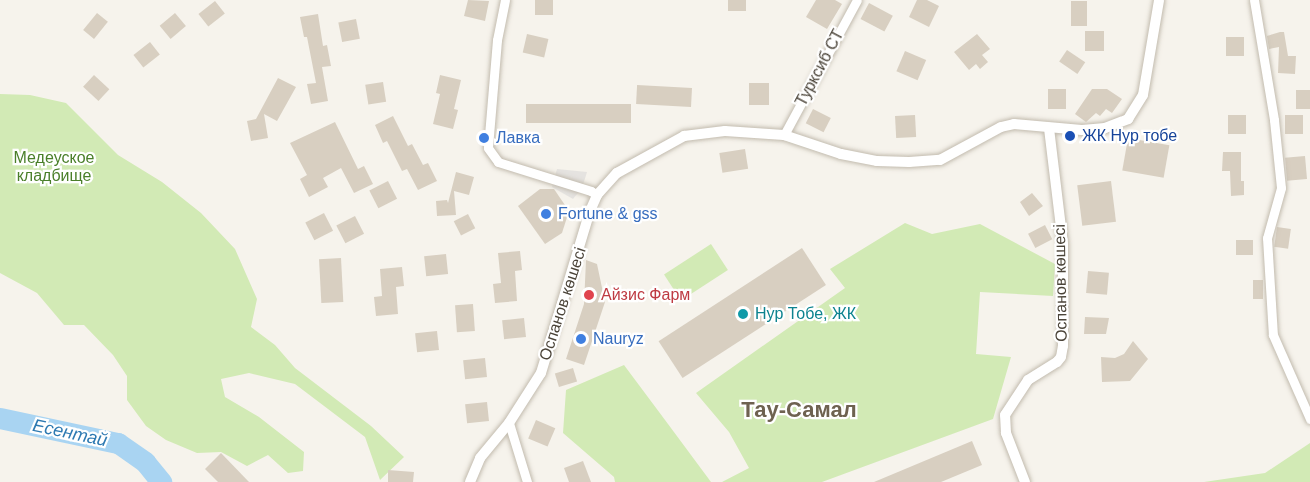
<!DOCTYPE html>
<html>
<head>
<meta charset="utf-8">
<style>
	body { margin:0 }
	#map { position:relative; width:1310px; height:482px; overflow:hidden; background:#f6f3ec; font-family:Helvetica,sans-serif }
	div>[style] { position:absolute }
	.green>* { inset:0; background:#d2eab5; transform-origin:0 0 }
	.parking>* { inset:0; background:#e5e3e0 }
	.river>* { height:21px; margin:-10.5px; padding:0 10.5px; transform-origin:10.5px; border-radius:10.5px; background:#a9d4f2 }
	.building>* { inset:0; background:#d8cfc1; transform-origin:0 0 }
	.roads { filter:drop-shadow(0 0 2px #c2bbae) drop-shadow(0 0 2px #c2bbae) }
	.minor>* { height:9px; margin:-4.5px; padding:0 4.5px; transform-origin:4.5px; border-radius:4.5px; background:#fff }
	.tertiary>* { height:10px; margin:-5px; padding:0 5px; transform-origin:5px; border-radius:5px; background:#fff }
	.dots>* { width:16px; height:16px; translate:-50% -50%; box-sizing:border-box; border:3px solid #fff; border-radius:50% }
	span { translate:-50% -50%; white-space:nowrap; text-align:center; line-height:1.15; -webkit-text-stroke:4.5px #fff; paint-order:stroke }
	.street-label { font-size:16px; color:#4b4439 }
	.transit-label { font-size:16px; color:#164399 }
	.left { translate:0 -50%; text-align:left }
	.shop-label { font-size:16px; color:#366cbe }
	.park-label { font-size:16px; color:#4a7f2a }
	.health-label { font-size:16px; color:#be3a42 }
	.culture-label { font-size:16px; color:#0d838f }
	.water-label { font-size:18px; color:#2e7ab2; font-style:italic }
	.district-label { font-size:22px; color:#6e6250; font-weight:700 }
</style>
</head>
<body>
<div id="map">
	<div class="green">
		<div style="clip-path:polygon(0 94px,30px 95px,66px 103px,118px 155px,162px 182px,201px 213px,235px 249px,257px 299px,251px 327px,275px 345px,295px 368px,371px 426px,404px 457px,380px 480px,365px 437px,295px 384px,249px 373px,221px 379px,225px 397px,259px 417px,304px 452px,303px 471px,288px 473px,268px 455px,247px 466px,221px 452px,197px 453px,166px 440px,146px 426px,127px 400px,127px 376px,113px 355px,84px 325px,64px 325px,37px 293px,0 273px)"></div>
		<div style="clip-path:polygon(905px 223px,932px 234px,980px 224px,1055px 264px,1053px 296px,980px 292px,976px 354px,1011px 357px,993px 419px,822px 482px,722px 482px,749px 468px,729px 432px,696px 393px,845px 288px,830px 269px)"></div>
		<div style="left:711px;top:244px;width:31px;height:56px;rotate:57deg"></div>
		<div style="clip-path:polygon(624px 365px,668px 424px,711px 482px,615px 482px,614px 477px,563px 433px,566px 390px)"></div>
		<div style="clip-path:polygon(1310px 443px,1310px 482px,1204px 482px,1265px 473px)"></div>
	</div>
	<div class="parking">
		<div style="clip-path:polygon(557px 169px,587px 172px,582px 188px,573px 199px,552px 187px)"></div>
	</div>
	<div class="river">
		<div style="left:0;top:418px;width:121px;rotate:12deg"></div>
		<div style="left:118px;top:443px;width:33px;rotate:35deg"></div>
		<div style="left:145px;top:462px;width:26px;rotate:51deg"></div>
	</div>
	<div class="building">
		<div style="clip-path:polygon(468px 0,489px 1px,485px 21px,464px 16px)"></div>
		<div style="left:535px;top:0;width:18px;height:15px"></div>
		<div style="left:728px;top:0;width:18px;height:11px"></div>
		<div style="clip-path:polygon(816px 0,835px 0,842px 4px,827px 29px,806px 17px)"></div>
		<div style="clip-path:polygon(917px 0,927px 0,939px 6px,929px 27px,909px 17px)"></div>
		<div style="left:215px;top:1px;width:16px;height:21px;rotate:52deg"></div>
		<div style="left:1071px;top:1px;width:16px;height:25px"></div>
		<div style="left:869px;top:3px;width:27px;height:18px;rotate:28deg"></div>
		<div style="left:97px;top:13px;width:14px;height:22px;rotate:39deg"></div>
		<div style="left:175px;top:13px;width:17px;height:20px;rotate:50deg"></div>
		<div style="clip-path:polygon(318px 14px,323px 46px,327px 45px,331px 66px,322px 67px,328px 101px,311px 104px,307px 84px,316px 83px,307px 37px,304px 37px,300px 17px)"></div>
		<div style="left:356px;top:19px;width:20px;height:18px;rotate:79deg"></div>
		<div style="left:1104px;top:31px;width:20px;height:19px;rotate:90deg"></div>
		<div style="clip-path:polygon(1280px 32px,1284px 32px,1288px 56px,1296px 56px,1295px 74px,1278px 73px,1279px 47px,1269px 49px,1267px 36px)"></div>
		<div style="left:527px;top:34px;width:22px;height:19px;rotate:13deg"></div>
		<div style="clip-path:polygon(977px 34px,990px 49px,982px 55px,988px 62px,980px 69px,976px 64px,969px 70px,954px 52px)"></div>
		<div style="left:1226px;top:37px;width:18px;height:19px"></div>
		<div style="left:150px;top:42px;width:16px;height:21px;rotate:52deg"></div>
		<div style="left:1067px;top:50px;width:22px;height:14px;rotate:34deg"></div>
		<div style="left:905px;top:51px;width:23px;height:22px;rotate:23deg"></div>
		<div style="left:94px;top:75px;width:21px;height:16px;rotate:43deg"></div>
		<div style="clip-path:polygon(440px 75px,461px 80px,454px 109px,458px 110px,453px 129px,433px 124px,440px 94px,436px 93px)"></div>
		<div style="clip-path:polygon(278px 78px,296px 87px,277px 121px,264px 114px,268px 138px,251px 141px,247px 121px,256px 119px)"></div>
		<div style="left:383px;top:82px;width:20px;height:18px;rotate:81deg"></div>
		<div style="left:749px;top:83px;width:20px;height:22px"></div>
		<div style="left:692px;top:88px;width:19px;height:55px;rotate:93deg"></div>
		<div style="left:1048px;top:89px;width:18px;height:20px"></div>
		<div style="clip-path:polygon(1092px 89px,1107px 89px,1122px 99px,1112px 113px,1106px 109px,1100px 116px,1096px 113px,1086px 122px,1075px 114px)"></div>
		<div style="left:1296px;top:90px;width:14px;height:19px"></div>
		<div style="left:631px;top:104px;width:19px;height:105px;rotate:90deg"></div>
		<div style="left:813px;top:109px;width:20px;height:16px;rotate:27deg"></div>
		<div style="left:915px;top:115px;width:22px;height:20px;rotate:87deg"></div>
		<div style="left:1228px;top:115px;width:18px;height:19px"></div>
		<div style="left:1285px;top:115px;width:18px;height:19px"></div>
		<div style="clip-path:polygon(393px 116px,408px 146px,412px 144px,423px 165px,428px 163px,437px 181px,418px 190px,407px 169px,402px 171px,387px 141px,383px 143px,375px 125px)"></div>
		<div style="clip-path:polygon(335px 122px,358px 169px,364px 166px,373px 184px,354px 193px,341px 168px,323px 178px,328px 187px,309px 197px,300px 179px,307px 175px,290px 143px)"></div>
		<div style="left:1128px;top:138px;width:42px;height:33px;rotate:10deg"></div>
		<div style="left:745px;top:149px;width:20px;height:26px;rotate:81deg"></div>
		<div style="clip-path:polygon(1223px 152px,1241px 152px,1241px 181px,1244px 181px,1244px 195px,1231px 196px,1230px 171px,1222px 171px)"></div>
		<div style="left:1305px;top:156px;width:23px;height:20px;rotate:85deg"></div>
		<div style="clip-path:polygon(456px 172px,474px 177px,469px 195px,454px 191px,456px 215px,437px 216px,436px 201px,447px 200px,448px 203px)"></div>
		<div style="left:388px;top:181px;width:20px;height:21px;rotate:63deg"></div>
		<div style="left:1111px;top:181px;width:41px;height:34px;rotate:83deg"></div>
		<div style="clip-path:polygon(540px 189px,554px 189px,569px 211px,562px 233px,545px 244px,518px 206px)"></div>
		<div style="clip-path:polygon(1032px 193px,1043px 206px,1029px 216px,1020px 202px)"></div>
		<div style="left:324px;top:213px;width:20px;height:21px;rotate:63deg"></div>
		<div style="left:468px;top:214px;width:16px;height:16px;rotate:63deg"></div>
		<div style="left:355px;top:216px;width:20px;height:21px;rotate:63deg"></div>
		<div style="left:1045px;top:225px;width:16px;height:19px;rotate:63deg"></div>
		<div style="left:1277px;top:227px;width:14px;height:20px;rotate:8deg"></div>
		<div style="left:1236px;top:240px;width:17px;height:15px"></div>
		<div style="left:802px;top:248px;width:44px;height:171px;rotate:57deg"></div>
		<div style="clip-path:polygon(520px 251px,522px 270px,515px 271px,517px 301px,495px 303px,493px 284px,501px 283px,498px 253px)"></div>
		<div style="left:446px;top:254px;width:20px;height:22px;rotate:84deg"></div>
		<div style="left:341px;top:258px;width:44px;height:22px;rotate:87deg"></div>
		<div style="clip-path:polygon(586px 260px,597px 264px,605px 302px,584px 365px,566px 359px,584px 304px)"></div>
		<div style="clip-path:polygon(402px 267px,404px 286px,396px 287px,398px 314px,376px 316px,374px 297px,382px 296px,380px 269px)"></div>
		<div style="left:1088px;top:271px;width:21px;height:22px;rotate:5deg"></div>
		<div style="left:1253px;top:280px;width:10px;height:19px"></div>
		<div style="left:473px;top:304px;width:27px;height:18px;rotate:86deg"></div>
		<div style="clip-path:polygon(1085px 317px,1109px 318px,1106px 334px,1084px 334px)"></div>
		<div style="left:524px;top:318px;width:19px;height:22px;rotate:84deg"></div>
		<div style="left:437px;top:331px;width:19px;height:22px;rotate:84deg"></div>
		<div style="clip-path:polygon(1133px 341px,1148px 359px,1130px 381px,1102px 382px,1101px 357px,1115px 358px,1124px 354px)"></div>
		<div style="left:485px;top:358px;width:19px;height:22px;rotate:84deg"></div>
		<div style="left:573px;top:368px;width:14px;height:19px;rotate:73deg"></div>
		<div style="left:487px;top:402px;width:19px;height:22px;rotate:84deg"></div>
		<div style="left:536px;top:420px;width:21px;height:20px;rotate:23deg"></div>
		<div style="clip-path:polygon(972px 441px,982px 465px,941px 482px,874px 482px)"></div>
		<div style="clip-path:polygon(221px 453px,249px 482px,218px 482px,205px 469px)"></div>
		<div style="clip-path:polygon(583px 461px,591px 482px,569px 482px,564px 468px)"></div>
		<div style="clip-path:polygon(388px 470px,414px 472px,413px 482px,388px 482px)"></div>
	</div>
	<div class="roads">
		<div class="minor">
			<div style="left:505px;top:0;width:41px;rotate:101.3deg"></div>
			<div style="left:497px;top:40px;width:108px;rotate:94.8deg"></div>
			<div style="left:488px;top:148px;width:17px;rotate:54deg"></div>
			<div style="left:498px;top:162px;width:97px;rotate:17.3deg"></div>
			<div style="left:591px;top:191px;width:7px;rotate:34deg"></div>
			<div style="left:1254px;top:0;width:122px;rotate:80.5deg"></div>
			<div style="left:1274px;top:120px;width:68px;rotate:84.1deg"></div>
			<div style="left:1281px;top:188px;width:52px;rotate:105.6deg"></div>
			<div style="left:1267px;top:238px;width:97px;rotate:86.5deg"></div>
			<div style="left:1273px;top:335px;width:92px;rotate:66.2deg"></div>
			<div style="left:784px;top:135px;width:153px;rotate:-61.6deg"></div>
			<div style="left:509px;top:423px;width:62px;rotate:73deg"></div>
		</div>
		<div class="tertiary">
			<div style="left:470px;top:482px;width:26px;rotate:-67deg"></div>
			<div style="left:480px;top:458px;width:45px;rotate:-50.4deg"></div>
			<div style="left:509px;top:423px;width:59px;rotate:-57.4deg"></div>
			<div style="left:541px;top:373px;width:169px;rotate:-73.2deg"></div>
			<div style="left:590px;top:211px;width:17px;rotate:-66deg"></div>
			<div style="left:597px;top:195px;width:30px;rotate:-48deg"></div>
			<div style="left:617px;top:173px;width:77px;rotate:-28.9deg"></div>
			<div style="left:684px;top:136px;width:41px;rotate:-7deg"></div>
			<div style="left:725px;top:131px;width:59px;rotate:3.9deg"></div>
			<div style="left:784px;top:135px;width:60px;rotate:18.4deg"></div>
			<div style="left:841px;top:154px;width:37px;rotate:11deg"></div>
			<div style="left:877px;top:161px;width:32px;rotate:2deg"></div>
			<div style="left:909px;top:162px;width:31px;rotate:-4deg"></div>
			<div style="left:940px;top:160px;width:69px;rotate:-28.4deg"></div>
			<div style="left:1001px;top:127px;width:13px;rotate:-13deg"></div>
			<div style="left:1014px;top:124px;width:68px;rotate:5deg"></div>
			<div style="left:1082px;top:130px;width:23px;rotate:-5deg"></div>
			<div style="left:1105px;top:128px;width:25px;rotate:-21deg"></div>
			<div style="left:1128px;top:119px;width:28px;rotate:-58deg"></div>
			<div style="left:1143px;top:95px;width:96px;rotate:-80.4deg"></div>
			<div style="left:1025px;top:482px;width:53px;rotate:-111.2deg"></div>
			<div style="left:1006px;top:433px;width:18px;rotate:-93deg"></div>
			<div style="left:1005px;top:415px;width:42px;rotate:-56.7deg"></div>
			<div style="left:1028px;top:380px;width:34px;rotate:-32deg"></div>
			<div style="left:1057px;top:362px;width:6px;rotate:-51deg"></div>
			<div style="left:1061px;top:357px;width:11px;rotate:-80deg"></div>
			<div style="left:1063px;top:346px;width:102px;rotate:-90deg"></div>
			<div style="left:1063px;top:244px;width:117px;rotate:-96.9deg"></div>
		</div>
	</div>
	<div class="dots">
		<div style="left:1070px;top:136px;background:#1a4fb4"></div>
		<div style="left:484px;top:138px;background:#3f7fe0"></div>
		<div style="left:546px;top:214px;background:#3f7fe0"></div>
		<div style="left:589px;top:295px;background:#e0444e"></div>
		<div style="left:743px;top:314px;background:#0f9aa8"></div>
		<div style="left:581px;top:339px;background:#3f7fe0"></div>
	</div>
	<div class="street-label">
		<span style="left:820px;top:68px;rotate:-62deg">Турксиб СТ</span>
		<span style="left:1061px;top:283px;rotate:-91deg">Оспанов көшесі</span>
		<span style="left:563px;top:304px;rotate:-72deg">Оспанов көшесі</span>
	</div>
	<div class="transit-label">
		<span class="left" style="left:1082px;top:136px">ЖК Нур тобе</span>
	</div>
	<div class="shop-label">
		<span class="left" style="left:496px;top:138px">Лавка</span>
		<span class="left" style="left:558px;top:214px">Fortune &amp; gss</span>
		<span class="left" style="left:593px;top:339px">Nauryz</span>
	</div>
	<div class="park-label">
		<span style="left:54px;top:167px">Медеуское<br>кладбище</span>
	</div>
	<div class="health-label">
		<span class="left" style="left:601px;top:295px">Айзис Фарм</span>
	</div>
	<div class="culture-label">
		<span class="left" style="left:755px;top:314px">Нур Тобе, ЖК</span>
	</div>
	<div class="water-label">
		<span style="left:70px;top:433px;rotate:12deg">Есентай</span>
	</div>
	<div class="district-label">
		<span style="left:799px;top:410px">Тау-Самал</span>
	</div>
</div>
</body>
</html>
